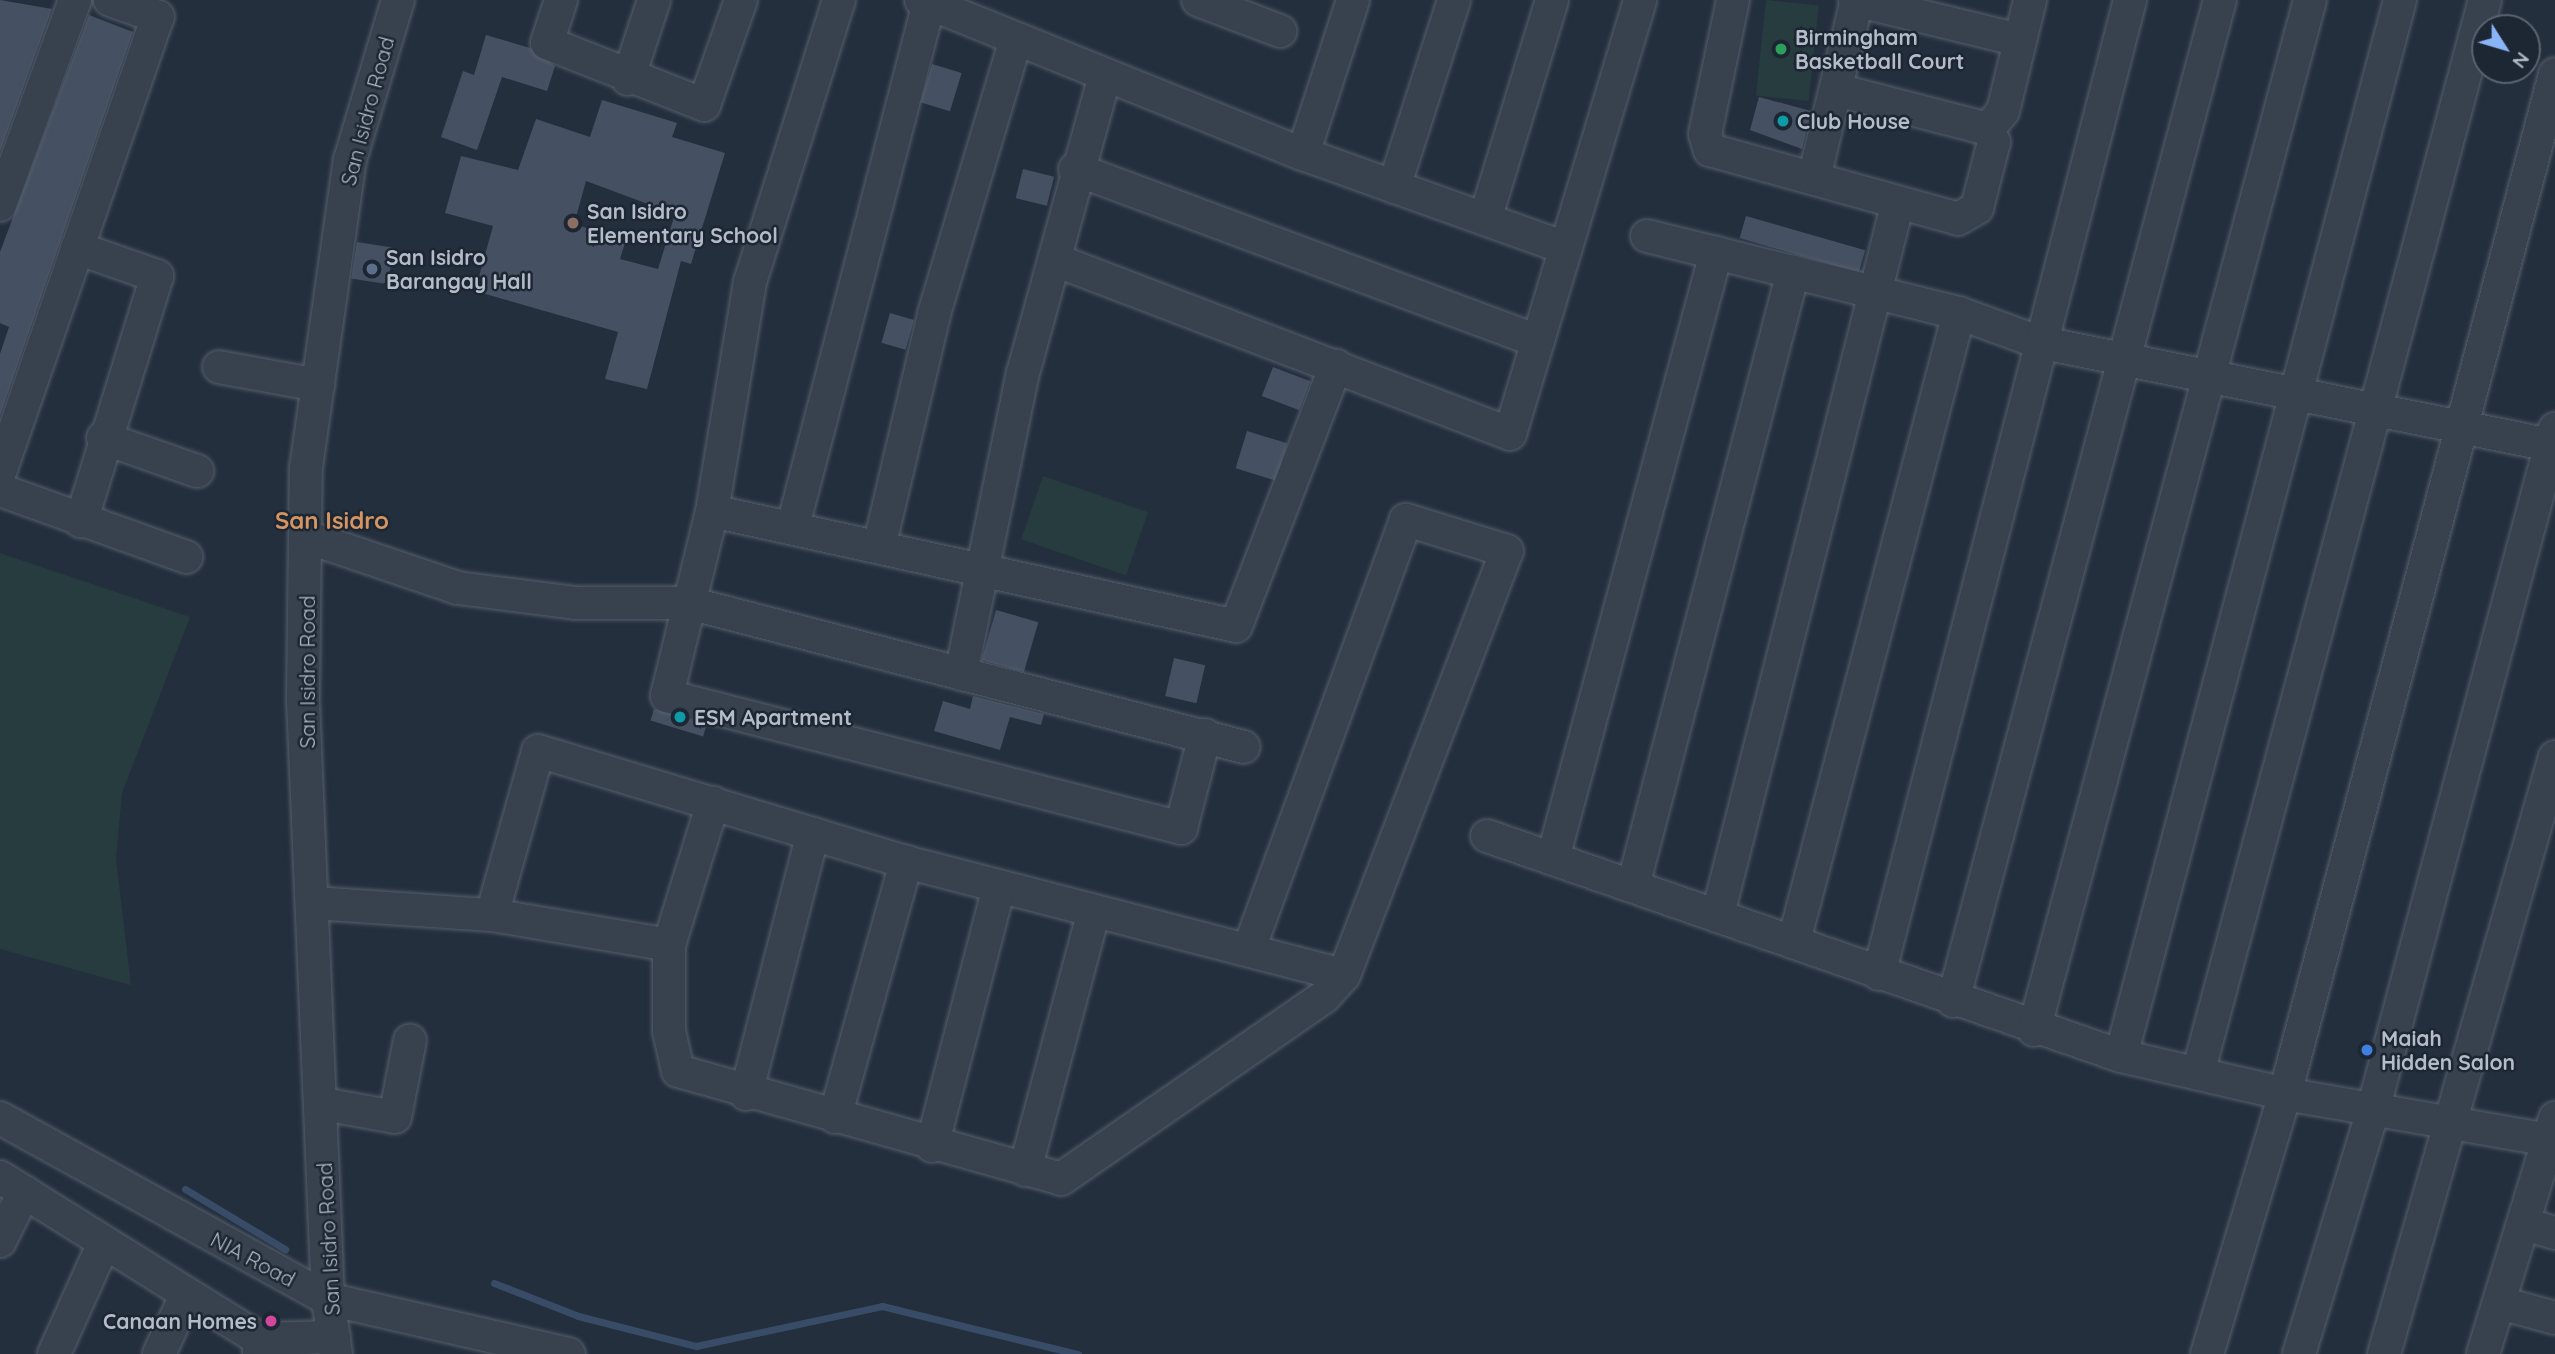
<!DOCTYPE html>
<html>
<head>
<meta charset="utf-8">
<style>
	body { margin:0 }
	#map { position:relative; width:2555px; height:1354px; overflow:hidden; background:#242f3e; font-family:Quicksand,sans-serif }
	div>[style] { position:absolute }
	.green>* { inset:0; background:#263c3f; transform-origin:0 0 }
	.stream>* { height:7px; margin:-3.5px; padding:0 3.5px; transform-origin:3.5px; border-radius:3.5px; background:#394c67 }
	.building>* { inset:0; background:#455162; transform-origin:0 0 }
	.roads { filter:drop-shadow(0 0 2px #565f6c) drop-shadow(0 0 2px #565f6c) }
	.minor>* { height:32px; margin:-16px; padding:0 16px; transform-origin:16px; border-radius:16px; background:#38414e }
	.dots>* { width:19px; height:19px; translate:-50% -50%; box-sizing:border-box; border:4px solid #1d2633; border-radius:50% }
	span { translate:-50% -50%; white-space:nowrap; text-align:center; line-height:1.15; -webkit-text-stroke:5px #1d2633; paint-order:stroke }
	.poi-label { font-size:21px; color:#b4bcc9; font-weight:700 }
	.left { translate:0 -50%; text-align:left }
	.right { translate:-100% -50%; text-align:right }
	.street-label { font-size:21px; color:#b4bcc9 }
	.quarter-label { font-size:24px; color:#d59563; font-weight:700 }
	.north { position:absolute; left:2471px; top:14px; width:70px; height:70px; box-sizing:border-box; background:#1d2633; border:2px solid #59626f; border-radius:50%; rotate:127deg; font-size:19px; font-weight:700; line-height:28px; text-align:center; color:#b4bcc9 }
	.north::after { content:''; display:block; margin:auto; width:24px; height:32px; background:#8ab4f8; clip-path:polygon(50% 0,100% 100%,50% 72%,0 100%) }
</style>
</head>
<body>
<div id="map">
	<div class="green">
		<div style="left:1766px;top:0;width:53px;height:96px;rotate:6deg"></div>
		<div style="left:1043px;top:476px;width:111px;height:67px;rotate:19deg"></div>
		<div style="clip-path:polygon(0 553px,190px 617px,122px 793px,116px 859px,131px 985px,0 949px)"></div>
	</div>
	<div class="stream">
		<div style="left:185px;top:1189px;width:117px;rotate:31deg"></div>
		<div style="left:494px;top:1283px;width:90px;rotate:21.4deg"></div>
		<div style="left:578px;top:1316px;width:122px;rotate:14.3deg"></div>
		<div style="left:696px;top:1346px;width:190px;rotate:-12.1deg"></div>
		<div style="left:882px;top:1306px;width:202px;rotate:13.8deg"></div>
	</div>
	<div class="building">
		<div style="clip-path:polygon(0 0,52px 9px,0 152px)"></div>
		<div style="clip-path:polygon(89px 15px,133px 32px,0 416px,0 354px,9px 327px,0 323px,0 252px)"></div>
		<div style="clip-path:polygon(486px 35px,530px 48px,555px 66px,547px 91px,502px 77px,477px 150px,441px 137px,463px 71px,474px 75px)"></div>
		<div style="left:932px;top:64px;width:31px;height:40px;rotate:17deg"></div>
		<div style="clip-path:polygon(1759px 97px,1811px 111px,1802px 149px,1750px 130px)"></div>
		<div style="clip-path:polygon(evenodd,602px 100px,677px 123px,672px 137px,725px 153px,691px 264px,681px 261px,647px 389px,605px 379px,618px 332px,475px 291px,493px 226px,445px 213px,461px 156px,518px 170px,536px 119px,590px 137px,602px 100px,586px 181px,675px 214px,658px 269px,620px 259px,626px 240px,574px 224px,586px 181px)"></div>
		<div style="left:1023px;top:169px;width:32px;height:30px;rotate:14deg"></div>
		<div style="left:1746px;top:216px;width:124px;height:23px;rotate:16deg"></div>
		<div style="left:357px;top:242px;width:37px;height:37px;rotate:9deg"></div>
		<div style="left:890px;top:313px;width:25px;height:31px;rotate:16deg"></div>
		<div style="left:1273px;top:367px;width:40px;height:31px;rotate:21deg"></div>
		<div style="left:1247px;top:431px;width:42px;height:39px;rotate:17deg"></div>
		<div style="left:996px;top:610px;width:44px;height:52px;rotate:16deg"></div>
		<div style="left:1174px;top:658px;width:32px;height:39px;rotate:13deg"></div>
		<div style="clip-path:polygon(973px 696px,1044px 714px,1041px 725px,1010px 717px,1000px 750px,934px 731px,943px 701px,970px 709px)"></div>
		<div style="left:654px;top:709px;width:55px;height:12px;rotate:17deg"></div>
	</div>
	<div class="roads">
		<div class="minor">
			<div style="left:561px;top:0;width:45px;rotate:108deg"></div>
			<div style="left:547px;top:43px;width:169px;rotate:21.5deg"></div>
			<div style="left:704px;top:105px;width:111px;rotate:-70.6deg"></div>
			<div style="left:839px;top:0;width:296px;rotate:107.5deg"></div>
			<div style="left:750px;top:282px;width:232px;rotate:99.4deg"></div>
			<div style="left:712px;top:511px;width:190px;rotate:103.7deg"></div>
			<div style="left:667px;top:696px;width:531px;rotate:14.4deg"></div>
			<div style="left:1181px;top:828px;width:96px;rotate:-75.5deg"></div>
			<div style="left:921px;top:0;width:412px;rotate:22deg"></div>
			<div style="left:1303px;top:154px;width:279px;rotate:19.7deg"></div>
			<div style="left:1198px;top:0;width:88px;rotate:20.7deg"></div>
			<div style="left:1733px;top:0;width:137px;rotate:101.8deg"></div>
			<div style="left:1705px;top:134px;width:17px;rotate:73deg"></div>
			<div style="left:1710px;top:150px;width:257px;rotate:15.5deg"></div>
			<div style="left:1958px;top:219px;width:22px;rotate:-30deg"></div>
			<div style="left:1977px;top:208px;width:68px;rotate:-75.6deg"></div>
			<div style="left:1994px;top:142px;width:14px;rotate:-115deg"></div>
			<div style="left:1988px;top:129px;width:23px;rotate:-50deg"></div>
			<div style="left:2003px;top:111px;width:114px;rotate:-76.3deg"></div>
			<div style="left:1855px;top:0;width:169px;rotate:13.7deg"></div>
			<div style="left:628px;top:79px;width:83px;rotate:-71.8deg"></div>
			<div style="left:1837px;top:90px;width:156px;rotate:14.5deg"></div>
			<div style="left:1303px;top:154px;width:162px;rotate:-72deg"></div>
			<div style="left:1075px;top:169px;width:494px;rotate:20.4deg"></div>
			<div style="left:1814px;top:178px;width:183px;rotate:-76.4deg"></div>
			<div style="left:1394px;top:187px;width:196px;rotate:-72.2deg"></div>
			<div style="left:0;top:205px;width:218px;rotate:-69.9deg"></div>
			<div style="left:1486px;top:216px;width:226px;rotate:-73deg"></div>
			<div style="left:1647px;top:236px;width:321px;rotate:13.9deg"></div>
			<div style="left:1959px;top:313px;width:84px;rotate:20.2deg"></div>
			<div style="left:2038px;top:342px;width:527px;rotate:11.37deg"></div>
			<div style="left:77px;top:248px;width:85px;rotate:19.3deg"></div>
			<div style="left:157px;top:276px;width:257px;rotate:107.2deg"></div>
			<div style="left:1055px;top:260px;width:487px;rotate:20.9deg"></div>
			<div style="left:1510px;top:434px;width:453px;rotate:-73.3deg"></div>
			<div style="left:219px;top:367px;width:101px;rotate:10.3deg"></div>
			<div style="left:103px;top:438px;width:100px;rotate:19.3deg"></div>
			<div style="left:0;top:472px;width:482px;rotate:-70.9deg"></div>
			<div style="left:158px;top:17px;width:51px;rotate:-160.5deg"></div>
			<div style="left:0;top:490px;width:198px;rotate:19.8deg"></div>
			<div style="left:712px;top:511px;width:536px;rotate:12.38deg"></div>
			<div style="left:1236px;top:626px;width:279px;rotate:-69deg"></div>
			<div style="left:793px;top:526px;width:540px;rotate:-75.42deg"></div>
			<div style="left:310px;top:538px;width:156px;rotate:18.7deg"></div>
			<div style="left:458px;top:588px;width:118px;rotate:7.3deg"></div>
			<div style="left:575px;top:603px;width:114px"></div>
			<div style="left:689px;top:603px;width:573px;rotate:14.55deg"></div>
			<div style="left:880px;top:543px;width:235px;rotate:-76.7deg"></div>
			<div style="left:934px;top:314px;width:287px;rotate:-73.4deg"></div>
			<div style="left:961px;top:674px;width:307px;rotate:-78.4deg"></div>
			<div style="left:1023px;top:373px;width:309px;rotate:-74.6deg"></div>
			<div style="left:1487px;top:836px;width:671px;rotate:19.14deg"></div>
			<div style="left:2121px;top:1056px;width:168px;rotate:13deg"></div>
			<div style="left:2285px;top:1094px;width:274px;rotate:9.9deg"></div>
			<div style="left:1553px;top:858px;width:627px;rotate:-74.92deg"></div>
			<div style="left:1633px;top:886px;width:635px;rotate:-75.39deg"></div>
			<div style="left:314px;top:903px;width:178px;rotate:3.9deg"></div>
			<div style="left:492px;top:915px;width:180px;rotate:9.6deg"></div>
			<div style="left:669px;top:945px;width:86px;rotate:90deg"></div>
			<div style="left:669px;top:1031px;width:41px;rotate:77.3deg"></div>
			<div style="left:678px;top:1071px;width:398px;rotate:15.7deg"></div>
			<div style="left:1061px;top:1179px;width:321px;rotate:-34.7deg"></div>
			<div style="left:1325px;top:996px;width:28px;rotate:-48deg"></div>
			<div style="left:1344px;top:975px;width:454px;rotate:-69deg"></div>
			<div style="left:1507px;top:551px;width:106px;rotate:-162.9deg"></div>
			<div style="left:1406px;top:520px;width:456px;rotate:110.1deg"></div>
			<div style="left:1718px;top:914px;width:730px;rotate:-75.81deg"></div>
			<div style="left:492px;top:915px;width:170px;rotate:-74.3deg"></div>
			<div style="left:538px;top:751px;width:384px;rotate:16.8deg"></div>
			<div style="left:906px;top:862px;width:452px;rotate:14.5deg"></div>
			<div style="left:1794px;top:941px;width:649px;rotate:-75.28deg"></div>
			<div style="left:669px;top:945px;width:149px;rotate:-72.8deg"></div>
			<div style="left:1879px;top:974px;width:1006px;rotate:-75.55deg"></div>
			<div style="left:1953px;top:1001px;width:1036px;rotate:-75.07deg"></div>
			<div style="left:2034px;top:1030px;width:1066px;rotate:-75deg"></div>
			<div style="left:2121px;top:1056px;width:1092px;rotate:-75.2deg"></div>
			<div style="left:2198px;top:1073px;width:1111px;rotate:-75.03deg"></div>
			<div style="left:746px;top:1094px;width:269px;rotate:-75.6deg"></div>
			<div style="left:323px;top:1104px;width:73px;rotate:10.2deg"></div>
			<div style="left:395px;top:1117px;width:78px;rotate:-79deg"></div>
			<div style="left:835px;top:1117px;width:265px;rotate:-74.4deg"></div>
			<div style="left:0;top:1118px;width:375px;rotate:28.9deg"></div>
			<div style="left:328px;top:1299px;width:247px;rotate:12.9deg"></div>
			<div style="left:932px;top:1146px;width:268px;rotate:-75.5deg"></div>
			<div style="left:1025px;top:1170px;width:268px;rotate:-75.1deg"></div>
			<div style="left:0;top:1177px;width:305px;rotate:32deg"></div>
			<div style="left:2525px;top:1224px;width:31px;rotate:17deg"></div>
			<div style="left:0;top:1241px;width:55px;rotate:-63.9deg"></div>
			<div style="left:2500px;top:1303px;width:57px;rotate:15.3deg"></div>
			<div style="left:54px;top:1354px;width:122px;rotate:-65.8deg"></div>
			<div style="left:159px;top:1354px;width:62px;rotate:-65.1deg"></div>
			<div style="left:259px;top:1354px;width:15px;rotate:-90deg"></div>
			<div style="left:259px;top:1339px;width:75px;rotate:-1.5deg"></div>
			<div style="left:336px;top:1354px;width:56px;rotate:-98.3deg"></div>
			<div style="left:328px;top:1299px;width:601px;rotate:-92.39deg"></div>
			<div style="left:303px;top:699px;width:231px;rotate:-89.3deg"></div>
			<div style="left:306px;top:468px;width:311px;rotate:-81.9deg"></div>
			<div style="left:350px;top:160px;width:167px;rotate:-73.3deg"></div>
			<div style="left:2207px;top:1354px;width:271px;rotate:-73.3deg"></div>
			<div style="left:2285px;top:1094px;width:1055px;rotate:-75.17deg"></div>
			<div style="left:2299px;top:1354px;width:255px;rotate:-73.1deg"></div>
			<div style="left:2373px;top:1110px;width:705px;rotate:-75.04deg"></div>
			<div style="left:2384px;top:1354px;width:621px;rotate:-74.02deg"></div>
			<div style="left:2483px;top:1354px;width:247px;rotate:-73deg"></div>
		</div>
	</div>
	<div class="dots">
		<div style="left:1781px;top:49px;background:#2e9e5b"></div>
		<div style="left:1783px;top:121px;background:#0f9aa8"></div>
		<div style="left:573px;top:223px;background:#8d6e63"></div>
		<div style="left:372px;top:269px;background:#5c6f8a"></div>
		<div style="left:680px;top:717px;background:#0f9aa8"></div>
		<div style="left:2367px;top:1050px;background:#3f7fe0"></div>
		<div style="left:271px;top:1321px;background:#d1479c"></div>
	</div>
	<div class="poi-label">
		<span class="left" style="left:1795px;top:49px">Birmingham<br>Basketball Court</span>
		<span class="left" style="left:1797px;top:121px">Club House</span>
		<span class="left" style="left:587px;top:223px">San Isidro<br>Elementary School</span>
		<span class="left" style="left:386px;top:269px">San Isidro<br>Barangay Hall</span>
		<span class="left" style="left:694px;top:717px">ESM Apartment</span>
		<span class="left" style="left:2381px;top:1050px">Maiah<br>Hidden Salon</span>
		<span class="right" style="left:257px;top:1321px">Canaan Homes</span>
	</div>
	<div class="street-label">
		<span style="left:367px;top:111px;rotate:-75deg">San Isidro Road</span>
		<span style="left:307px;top:672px;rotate:-90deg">San Isidro Road</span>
		<span style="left:328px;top:1239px;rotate:-93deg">San Isidro Road</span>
		<span style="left:253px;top:1259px;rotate:28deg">NIA Road</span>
	</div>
	<div class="quarter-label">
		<span style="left:332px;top:521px">San Isidro</span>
	</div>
	<div class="north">N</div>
</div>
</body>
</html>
